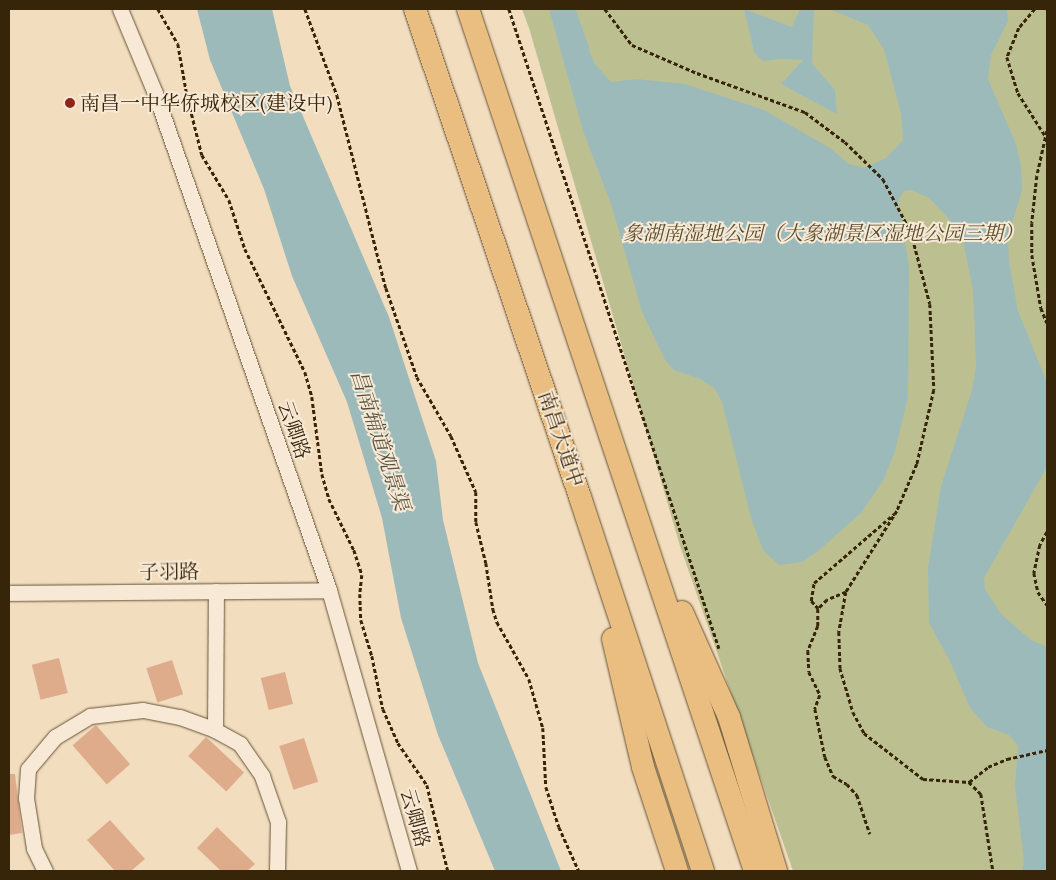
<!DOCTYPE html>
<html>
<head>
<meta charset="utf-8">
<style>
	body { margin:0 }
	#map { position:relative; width:1056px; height:880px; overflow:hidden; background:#f2ddbf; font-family:"EB Garamond","Noto Serif SC",serif }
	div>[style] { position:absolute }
	.green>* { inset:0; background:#bcc091 }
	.water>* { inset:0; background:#9dbaba }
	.stream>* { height:4.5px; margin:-2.25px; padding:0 2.25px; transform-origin:2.25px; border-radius:2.25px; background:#9dbaba }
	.building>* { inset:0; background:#dfac8b; transform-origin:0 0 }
	.path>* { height:2.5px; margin-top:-1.25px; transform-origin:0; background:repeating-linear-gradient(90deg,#372509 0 4px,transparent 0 6.5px) }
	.roads { filter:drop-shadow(0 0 1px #665336) drop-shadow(0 0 1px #665336) }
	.minor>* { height:15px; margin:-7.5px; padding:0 7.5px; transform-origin:7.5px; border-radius:7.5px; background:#f7e9d5 }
	.highway>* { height:22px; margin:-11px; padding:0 11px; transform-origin:11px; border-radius:11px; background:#e9be80 }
	.dots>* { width:14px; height:14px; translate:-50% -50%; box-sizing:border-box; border:2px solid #f7e9d5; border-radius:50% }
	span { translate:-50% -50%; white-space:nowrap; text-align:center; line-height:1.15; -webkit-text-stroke:4px #f7e9d5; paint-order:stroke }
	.poi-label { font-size:20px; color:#372509 }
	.left { translate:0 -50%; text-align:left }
	.park-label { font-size:20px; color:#584c2b; font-style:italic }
	.street-label { font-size:20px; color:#372509 }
	.water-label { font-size:21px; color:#56523e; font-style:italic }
	.frame { position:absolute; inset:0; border:10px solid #372509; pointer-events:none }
</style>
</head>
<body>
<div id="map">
	<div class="green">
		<div style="clip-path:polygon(522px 9px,1047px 9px,1047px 871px,793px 871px,680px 546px,529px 28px)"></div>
	</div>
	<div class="water">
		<div style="clip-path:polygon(197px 9px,272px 9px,290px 86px,389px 317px,436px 461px,443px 520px,478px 663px,561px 871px,495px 871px,438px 735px,401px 618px,382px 518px,347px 402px,292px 276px,264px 189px,210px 60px)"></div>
		<div style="clip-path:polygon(549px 9px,570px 9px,595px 64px,611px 82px,636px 79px,685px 84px,764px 110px,830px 148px,849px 164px,864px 168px,886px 158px,903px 140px,901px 114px,884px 49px,868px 25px,829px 9px,1007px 9px,1008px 21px,991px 55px,988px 79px,1016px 144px,1021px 167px,1022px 190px,1008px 237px,1009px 261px,1018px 311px,1046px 380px,1047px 467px,984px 578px,985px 589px,1001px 614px,1031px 640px,1047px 647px,1047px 871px,1022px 871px,1024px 862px,1015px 786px,1018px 746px,1009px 735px,987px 727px,970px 708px,949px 659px,929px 623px,928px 568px,941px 486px,972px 390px,976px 366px,973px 290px,963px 241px,950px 220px,929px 198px,912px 190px,904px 191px,898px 201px,909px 266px,908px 397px,895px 451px,883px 481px,861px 513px,817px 552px,802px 562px,779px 565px,763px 550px,751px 518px,722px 402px,714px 388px,700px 379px,674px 370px,665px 360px,642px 312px,612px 207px,583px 131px)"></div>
		<div style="clip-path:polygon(744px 9px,792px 27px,800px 9px,814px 9px,812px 63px,835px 90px,837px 114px,781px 84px,803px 60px,781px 59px,763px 61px,754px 52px)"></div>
	</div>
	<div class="stream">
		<div style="left:573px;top:9px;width:42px;rotate:70.7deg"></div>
	</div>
	<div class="building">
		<div style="left:59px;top:658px;width:36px;height:28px;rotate:76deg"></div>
		<div style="left:172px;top:660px;width:36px;height:27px;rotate:72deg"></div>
		<div style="left:285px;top:672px;width:33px;height:25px;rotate:76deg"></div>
		<div style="left:96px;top:725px;width:52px;height:31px;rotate:49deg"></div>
		<div style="left:206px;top:737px;width:52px;height:26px;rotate:43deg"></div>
		<div style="left:304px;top:738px;width:46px;height:26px;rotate:72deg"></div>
		<div style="clip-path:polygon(9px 774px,15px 774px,22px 833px,9px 835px)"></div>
		<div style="clip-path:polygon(110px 820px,145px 859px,131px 871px,115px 871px,87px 840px)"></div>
		<div style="clip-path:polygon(217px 827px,255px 864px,247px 871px,221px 871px,197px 848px)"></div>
	</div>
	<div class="path">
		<div style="left:158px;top:9px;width:40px;rotate:60.3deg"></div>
		<div style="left:178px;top:44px;width:52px;rotate:80deg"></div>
		<div style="left:187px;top:95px;width:62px;rotate:76deg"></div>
		<div style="left:202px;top:155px;width:52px;rotate:59deg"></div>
		<div style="left:229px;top:200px;width:52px;rotate:71.9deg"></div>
		<div style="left:245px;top:249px;width:137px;rotate:64deg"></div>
		<div style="left:305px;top:372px;width:26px;rotate:74deg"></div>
		<div style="left:312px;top:397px;width:78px;rotate:82.6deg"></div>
		<div style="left:322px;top:474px;width:26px;rotate:74deg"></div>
		<div style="left:329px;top:499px;width:57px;rotate:63.9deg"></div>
		<div style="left:354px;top:550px;width:26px;rotate:72deg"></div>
		<div style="left:362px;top:575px;width:19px;rotate:96deg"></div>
		<div style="left:360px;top:594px;width:26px;rotate:88deg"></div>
		<div style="left:361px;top:620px;width:38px;rotate:73deg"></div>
		<div style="left:372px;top:656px;width:54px;rotate:78.3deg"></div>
		<div style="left:383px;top:709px;width:37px;rotate:66deg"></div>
		<div style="left:398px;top:743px;width:51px;rotate:55.4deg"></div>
		<div style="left:427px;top:785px;width:89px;rotate:76.3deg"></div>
		<div style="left:305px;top:9px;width:92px;rotate:69.6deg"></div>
		<div style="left:337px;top:95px;width:199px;rotate:75.8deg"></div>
		<div style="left:386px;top:288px;width:94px;rotate:70.8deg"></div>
		<div style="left:417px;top:377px;width:68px;rotate:60deg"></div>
		<div style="left:451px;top:436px;width:61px;rotate:65.9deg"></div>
		<div style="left:476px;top:492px;width:30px;rotate:90deg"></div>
		<div style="left:476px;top:522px;width:42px;rotate:76.3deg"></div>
		<div style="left:486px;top:563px;width:47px;rotate:81.3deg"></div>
		<div style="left:493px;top:609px;width:14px;rotate:73deg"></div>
		<div style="left:497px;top:622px;width:65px;rotate:60.7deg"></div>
		<div style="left:529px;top:679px;width:51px;rotate:74.1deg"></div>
		<div style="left:543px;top:728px;width:59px;rotate:87.1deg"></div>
		<div style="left:546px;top:787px;width:42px;rotate:72deg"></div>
		<div style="left:559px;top:827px;width:48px;rotate:65.6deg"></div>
		<div style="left:509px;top:9px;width:673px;rotate:71.81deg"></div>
		<div style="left:605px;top:9px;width:45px;rotate:53.1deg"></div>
		<div style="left:632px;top:45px;width:71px;rotate:23.3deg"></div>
		<div style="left:697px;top:73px;width:115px;rotate:19.9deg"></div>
		<div style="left:805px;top:112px;width:50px;rotate:36.9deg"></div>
		<div style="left:845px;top:142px;width:53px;rotate:44.2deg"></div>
		<div style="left:883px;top:179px;width:60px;rotate:62.2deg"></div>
		<div style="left:911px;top:232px;width:74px;rotate:75.2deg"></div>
		<div style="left:930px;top:304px;width:86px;rotate:87.3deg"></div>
		<div style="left:934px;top:390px;width:76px;rotate:102.9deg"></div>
		<div style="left:917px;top:464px;width:51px;rotate:113.1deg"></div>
		<div style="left:897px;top:511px;width:96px;rotate:122.2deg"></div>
		<div style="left:846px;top:592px;width:41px;rotate:99.9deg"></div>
		<div style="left:839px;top:632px;width:36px;rotate:88deg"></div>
		<div style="left:840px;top:668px;width:46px;rotate:73.5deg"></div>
		<div style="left:853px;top:712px;width:24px;rotate:62deg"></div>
		<div style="left:864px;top:733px;width:75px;rotate:37.9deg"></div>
		<div style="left:923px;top:779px;width:46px;rotate:3.7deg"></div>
		<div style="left:969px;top:782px;width:17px;rotate:45deg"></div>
		<div style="left:981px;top:794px;width:78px;rotate:81.1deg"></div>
		<div style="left:1035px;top:9px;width:25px;rotate:130deg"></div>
		<div style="left:1019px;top:28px;width:31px;rotate:112deg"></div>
		<div style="left:1007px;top:57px;width:38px;rotate:73deg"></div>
		<div style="left:1018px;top:93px;width:52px;rotate:57.5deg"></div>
		<div style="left:1047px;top:9px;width:1px;rotate:90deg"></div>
		<div style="left:1047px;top:131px;width:46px;rotate:102.5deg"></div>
		<div style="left:1037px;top:176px;width:47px;rotate:96.1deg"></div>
		<div style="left:1032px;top:223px;width:32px;rotate:90deg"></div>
		<div style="left:1032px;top:255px;width:54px;rotate:80.4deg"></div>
		<div style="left:1041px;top:308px;width:16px;rotate:68deg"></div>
		<div style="left:1047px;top:532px;width:15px;rotate:118deg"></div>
		<div style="left:1040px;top:545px;width:29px;rotate:102deg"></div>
		<div style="left:1034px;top:573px;width:19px;rotate:78deg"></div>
		<div style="left:1038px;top:592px;width:16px;rotate:55deg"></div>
		<div style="left:846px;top:592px;width:21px;rotate:157deg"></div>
		<div style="left:827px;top:600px;width:13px;rotate:135deg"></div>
		<div style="left:818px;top:609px;width:17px;rotate:90deg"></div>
		<div style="left:818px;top:626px;width:27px;rotate:112deg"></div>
		<div style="left:808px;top:651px;width:21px;rotate:87deg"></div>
		<div style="left:809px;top:672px;width:25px;rotate:64deg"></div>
		<div style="left:820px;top:695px;width:15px;rotate:110deg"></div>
		<div style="left:815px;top:709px;width:49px;rotate:78.2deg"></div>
		<div style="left:825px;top:757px;width:21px;rotate:67deg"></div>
		<div style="left:833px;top:776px;width:16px;rotate:30deg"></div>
		<div style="left:847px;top:784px;width:15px;rotate:48deg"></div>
		<div style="left:857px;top:795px;width:41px;rotate:71.6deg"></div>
		<div style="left:818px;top:609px;width:11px;rotate:-131deg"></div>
		<div style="left:811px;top:601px;width:18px;rotate:-81deg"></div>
		<div style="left:814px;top:583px;width:106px;rotate:-40.8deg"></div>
		<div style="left:969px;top:782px;width:24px;rotate:-38deg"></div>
		<div style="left:988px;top:767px;width:21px;rotate:-23deg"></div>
		<div style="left:1007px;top:759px;width:41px;rotate:-12.7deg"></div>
	</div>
	<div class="roads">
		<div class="minor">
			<div style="left:120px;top:9px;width:91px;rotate:67.4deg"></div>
			<div style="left:155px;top:93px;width:527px;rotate:70.7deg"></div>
			<div style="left:329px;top:590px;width:292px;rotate:74.1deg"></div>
			<div style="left:9px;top:593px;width:320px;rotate:-0.5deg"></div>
			<div style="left:215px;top:730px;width:139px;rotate:-89.6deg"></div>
			<div style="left:45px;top:871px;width:25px;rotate:-116deg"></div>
			<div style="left:34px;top:848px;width:51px;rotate:-99.1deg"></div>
			<div style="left:26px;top:798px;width:29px;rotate:-86deg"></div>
			<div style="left:28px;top:769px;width:42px;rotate:-49.8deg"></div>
			<div style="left:55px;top:737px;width:41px;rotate:-31deg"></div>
			<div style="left:90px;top:716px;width:53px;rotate:-6.5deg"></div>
			<div style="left:143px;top:710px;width:38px;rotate:11deg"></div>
			<div style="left:180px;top:717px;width:37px;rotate:20deg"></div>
			<div style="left:215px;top:730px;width:29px;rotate:29deg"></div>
			<div style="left:240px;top:744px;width:39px;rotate:55deg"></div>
			<div style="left:262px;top:776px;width:49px;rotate:70.8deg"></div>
			<div style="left:278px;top:822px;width:49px;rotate:91.2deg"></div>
		</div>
		<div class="highway">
			<div style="left:415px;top:9px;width:515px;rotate:71.32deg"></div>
			<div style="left:580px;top:497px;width:394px;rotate:71.8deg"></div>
			<div style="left:468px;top:9px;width:909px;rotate:71.58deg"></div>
			<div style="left:682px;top:612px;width:115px;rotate:65.9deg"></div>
			<div style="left:729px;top:717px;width:161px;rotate:73deg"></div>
			<div style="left:613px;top:639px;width:131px;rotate:76.8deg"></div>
			<div style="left:643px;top:767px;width:109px;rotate:71.9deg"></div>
		</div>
	</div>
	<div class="dots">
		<div style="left:70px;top:103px;background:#8f2418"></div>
	</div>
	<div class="poi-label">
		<span class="left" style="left:80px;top:103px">南昌一中华侨城校区(建设中)</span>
	</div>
	<div class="park-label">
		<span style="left:823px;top:233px">象湖南湿地公园（大象湖景区湿地公园三期）</span>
	</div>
	<div class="street-label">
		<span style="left:294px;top:430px;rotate:71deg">云卿路</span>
		<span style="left:561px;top:439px;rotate:71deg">南昌大道中</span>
		<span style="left:169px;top:572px;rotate:-1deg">子羽路</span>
		<span style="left:415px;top:818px;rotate:74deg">云卿路</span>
	</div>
	<div class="water-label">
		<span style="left:380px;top:440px;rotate:72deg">昌南辅道观景渠</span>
	</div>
	<div class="frame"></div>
</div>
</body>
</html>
